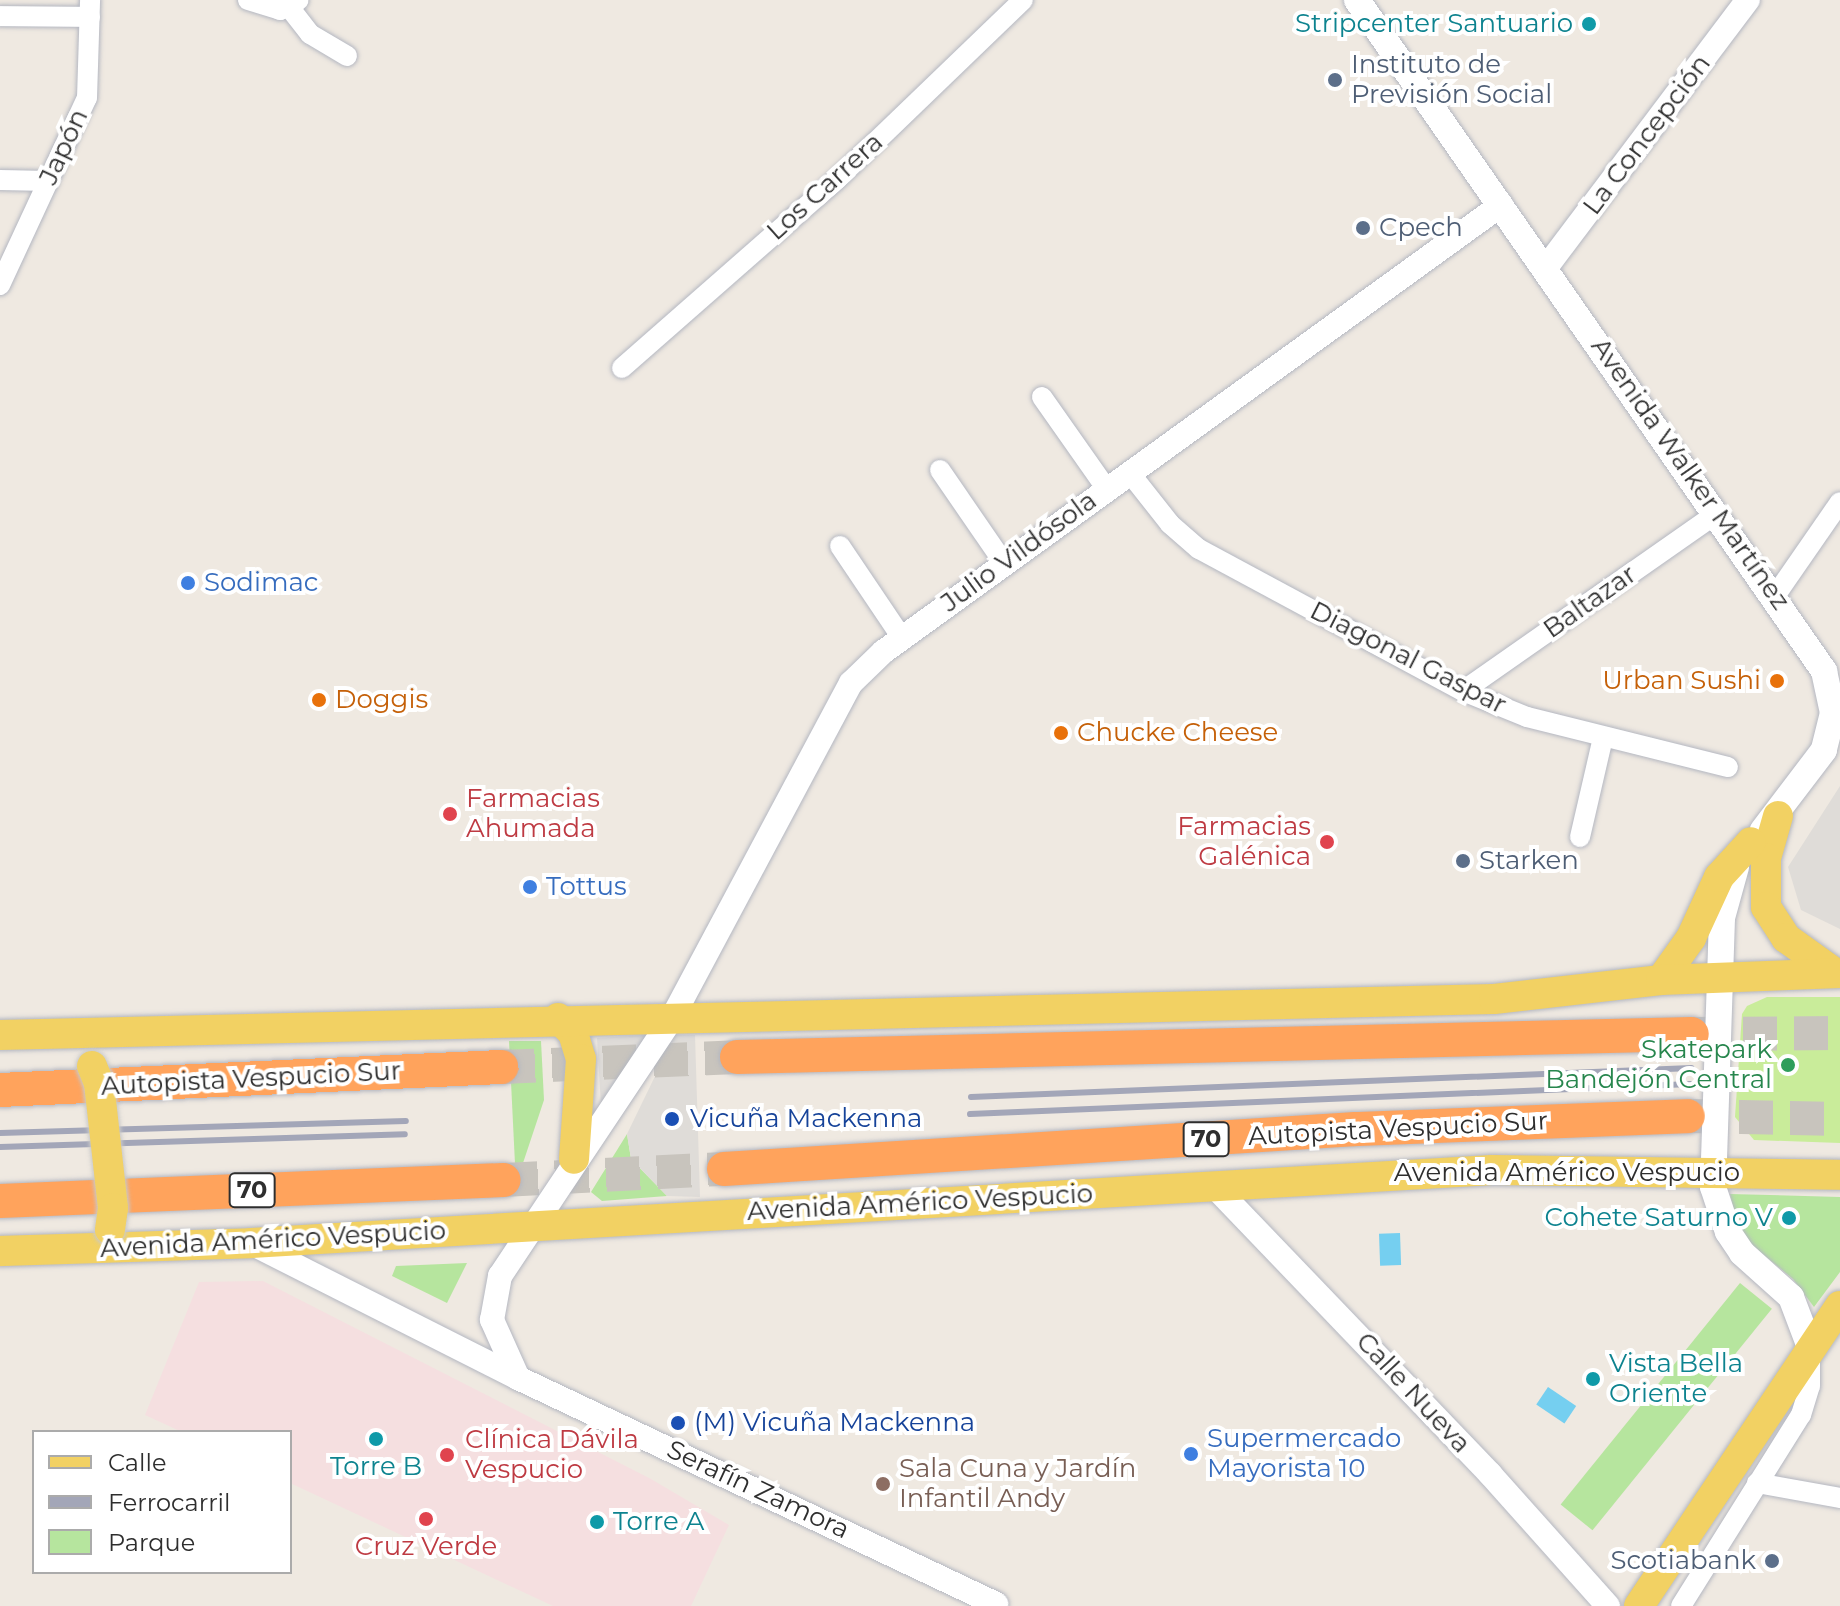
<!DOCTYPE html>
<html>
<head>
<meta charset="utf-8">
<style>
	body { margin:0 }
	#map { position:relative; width:1840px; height:1606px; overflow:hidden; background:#efe9e1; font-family:Montserrat,sans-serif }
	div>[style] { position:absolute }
	.medical>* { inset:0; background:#f5dfe0 }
	.green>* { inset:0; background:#b6e59e; transform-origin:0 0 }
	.pitch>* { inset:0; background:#c9ec9a }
	.plaza>* { inset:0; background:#dfdcd8 }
	.water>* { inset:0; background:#75cff0; transform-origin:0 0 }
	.motorway-tunnel>* { height:34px; margin-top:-17px; transform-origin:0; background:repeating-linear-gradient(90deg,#c8c4bd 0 34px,transparent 0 51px) }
	.roads { filter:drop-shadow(0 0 2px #b4b7c1) drop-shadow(0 0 2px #b4b7c1) }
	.minor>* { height:20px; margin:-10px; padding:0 10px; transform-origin:10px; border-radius:10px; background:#fff }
	.tertiary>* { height:24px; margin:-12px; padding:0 12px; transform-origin:12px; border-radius:12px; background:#fff }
	.secondary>* { height:26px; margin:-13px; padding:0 13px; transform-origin:13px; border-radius:13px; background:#fff }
	.primary>* { height:30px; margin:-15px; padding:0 15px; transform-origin:15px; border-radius:15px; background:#f2d163 }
	.motorway>* { height:34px; margin:-17px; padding:0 17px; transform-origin:17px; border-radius:17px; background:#ffa35c }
	.rail>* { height:6px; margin:-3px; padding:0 3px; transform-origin:3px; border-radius:3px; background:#a3a6b8 }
	.bridges { filter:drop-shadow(0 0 2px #c9c9c9) drop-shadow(0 0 2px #c9c9c9) }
	.primary-bridge>* { height:30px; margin:-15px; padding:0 15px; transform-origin:15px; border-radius:15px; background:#f2d163 }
	.dots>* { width:22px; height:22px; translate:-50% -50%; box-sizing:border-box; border:4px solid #fff; border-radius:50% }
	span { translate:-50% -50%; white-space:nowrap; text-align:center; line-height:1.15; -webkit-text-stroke:8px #fff; paint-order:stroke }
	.shield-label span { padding:2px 6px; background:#fff; border:2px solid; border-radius:6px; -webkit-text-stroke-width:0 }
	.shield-label { font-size:24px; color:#2e2e2e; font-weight:700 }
	.culture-label { font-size:26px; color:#0d838f }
	.right { translate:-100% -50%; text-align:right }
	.left { translate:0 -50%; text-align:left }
	.service-label { font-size:26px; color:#4e5e75 }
	.street-label { font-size:26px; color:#2e2e2e }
	.shop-label { font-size:26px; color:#366cbe }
	.food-label { font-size:26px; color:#c56008 }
	.health-label { font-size:26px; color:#be3a42 }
	.leisure-label { font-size:26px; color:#27864d }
	.transit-label { font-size:26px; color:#164399 }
	.education-label { font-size:26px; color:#785e54 }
	.legend { position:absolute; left:32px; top:1430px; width:260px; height:144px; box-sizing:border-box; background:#fff; border:2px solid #ababab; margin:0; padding:10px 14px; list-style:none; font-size:24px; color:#2e2e2e }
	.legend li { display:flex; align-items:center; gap:16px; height:40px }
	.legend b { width:40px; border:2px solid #ababab }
</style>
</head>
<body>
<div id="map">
	<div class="medical">
		<div style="clip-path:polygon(263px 1281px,651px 1479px,729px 1525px,691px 1606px,553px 1606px,290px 1483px,290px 1432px,182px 1432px,145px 1415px,199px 1282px)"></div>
	</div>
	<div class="green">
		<div style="clip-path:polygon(509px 1041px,541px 1041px,544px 1100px,523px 1163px,515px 1164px)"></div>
		<div style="clip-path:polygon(627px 1134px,631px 1159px,667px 1196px,602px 1201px,591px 1192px)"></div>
		<div style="clip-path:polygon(1730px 1194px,1840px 1197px,1840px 1272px,1814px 1307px,1793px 1279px,1740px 1235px)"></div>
		<div style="clip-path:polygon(467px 1263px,447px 1303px,392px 1276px,396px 1266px)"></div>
		<div style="left:1740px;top:1283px;width:41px;height:285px;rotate:39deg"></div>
	</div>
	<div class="pitch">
		<div style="clip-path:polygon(1767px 997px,1840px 997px,1840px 1143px,1754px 1140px,1735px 1117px,1742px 1014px,1747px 1006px)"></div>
	</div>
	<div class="plaza">
		<div style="clip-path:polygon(1840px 786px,1840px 929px,1801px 910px,1788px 867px)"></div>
		<div style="clip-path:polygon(647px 1035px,601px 1106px,597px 1038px)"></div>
		<div style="clip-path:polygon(675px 1035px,695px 1035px,700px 1197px,667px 1196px,631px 1159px,627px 1134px)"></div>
	</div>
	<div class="water">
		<div style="left:1400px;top:1233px;width:32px;height:21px;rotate:88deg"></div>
		<div style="left:1548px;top:1387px;width:34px;height:21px;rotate:34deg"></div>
	</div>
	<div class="motorway-tunnel">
		<div style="left:1692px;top:1034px;width:148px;rotate:-0.4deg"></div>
		<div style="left:501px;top:1067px;width:236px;rotate:-2.4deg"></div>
		<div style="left:1688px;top:1116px;width:152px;rotate:1.1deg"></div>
		<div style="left:504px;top:1180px;width:220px;rotate:-2.9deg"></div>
	</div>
	<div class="roads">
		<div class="minor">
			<div style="left:248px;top:0;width:34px;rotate:17deg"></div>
			<div style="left:280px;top:10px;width:21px;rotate:-28deg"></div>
			<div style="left:289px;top:7px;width:34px;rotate:52deg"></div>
			<div style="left:310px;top:34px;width:43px;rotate:30.7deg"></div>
			<div style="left:0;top:16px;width:90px;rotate:0.6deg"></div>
			<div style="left:0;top:180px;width:49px;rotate:1.2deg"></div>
			<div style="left:0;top:285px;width:206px;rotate:-65.1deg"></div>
			<div style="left:87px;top:98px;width:98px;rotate:-88.2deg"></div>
			<div style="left:622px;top:368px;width:286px;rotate:-41.3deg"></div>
			<div style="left:837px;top:179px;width:258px;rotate:-43.9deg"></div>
			<div style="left:1042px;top:397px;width:111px;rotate:54.9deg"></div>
			<div style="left:940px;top:470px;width:113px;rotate:55.5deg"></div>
			<div style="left:1129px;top:472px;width:66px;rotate:51.7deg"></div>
			<div style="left:1170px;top:524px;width:38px;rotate:41deg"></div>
			<div style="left:1199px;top:549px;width:300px;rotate:28.3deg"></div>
			<div style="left:1463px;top:691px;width:69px;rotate:22.1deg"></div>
			<div style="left:1527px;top:717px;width:207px;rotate:14deg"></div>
			<div style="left:840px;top:546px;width:111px;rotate:56deg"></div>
			<div style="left:1775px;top:596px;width:114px;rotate:-55.3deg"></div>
			<div style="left:1463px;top:691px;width:310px;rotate:-35deg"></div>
			<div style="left:1580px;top:837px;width:103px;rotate:-77deg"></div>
			<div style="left:1757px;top:1483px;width:84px;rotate:10.2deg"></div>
			<div style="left:1681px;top:1606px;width:226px;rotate:-57.9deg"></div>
			<div style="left:1801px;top:1415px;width:30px;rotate:-73deg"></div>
			<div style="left:1810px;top:1386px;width:36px;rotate:-90deg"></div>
		</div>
		<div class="tertiary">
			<div style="left:1545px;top:269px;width:337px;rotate:-53deg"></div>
			<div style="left:1214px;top:1186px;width:399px;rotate:46.2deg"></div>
			<div style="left:1490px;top:1474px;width:177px;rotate:48.2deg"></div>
			<div style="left:251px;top:1243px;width:299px;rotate:26.8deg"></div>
			<div style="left:518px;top:1378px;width:529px;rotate:25.3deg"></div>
			<div style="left:518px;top:1378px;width:64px;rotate:-114.1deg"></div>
			<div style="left:492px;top:1320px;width:45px;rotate:-79.7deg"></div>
			<div style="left:500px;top:1276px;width:310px;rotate:-56.3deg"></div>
			<div style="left:672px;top:1018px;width:380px;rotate:-61.9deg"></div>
			<div style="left:851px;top:683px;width:45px;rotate:-44.1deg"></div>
			<div style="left:883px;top:652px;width:763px;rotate:-35.88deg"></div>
		</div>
		<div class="secondary">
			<div style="left:1357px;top:0;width:818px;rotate:55.16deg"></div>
			<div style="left:1824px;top:671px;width:43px;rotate:77.9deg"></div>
			<div style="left:1833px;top:713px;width:38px;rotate:104deg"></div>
			<div style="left:1824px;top:750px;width:101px;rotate:127.3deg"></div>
			<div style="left:1736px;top:867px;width:53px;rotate:105.4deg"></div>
			<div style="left:1722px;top:918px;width:269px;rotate:91.9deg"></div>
			<div style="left:1713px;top:1187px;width:47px;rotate:71.6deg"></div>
			<div style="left:1728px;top:1232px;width:25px;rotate:56deg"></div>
			<div style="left:1742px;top:1253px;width:66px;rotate:41.9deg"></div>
			<div style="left:1791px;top:1297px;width:53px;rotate:69.2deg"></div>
		</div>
		<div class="primary">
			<div style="left:1778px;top:816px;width:44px;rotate:105.9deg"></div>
			<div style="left:1766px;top:858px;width:49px;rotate:90deg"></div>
			<div style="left:1766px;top:907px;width:37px;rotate:57deg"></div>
			<div style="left:1786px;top:938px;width:60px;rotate:35.5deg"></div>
			<div style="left:1661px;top:980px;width:52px;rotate:-54.5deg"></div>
			<div style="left:1691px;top:938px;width:67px;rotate:-65.3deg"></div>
			<div style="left:1719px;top:877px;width:47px;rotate:-47.6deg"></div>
			<div style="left:558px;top:1018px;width:21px;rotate:45deg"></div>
			<div style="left:573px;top:1033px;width:27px;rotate:73deg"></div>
			<div style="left:581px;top:1059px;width:100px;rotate:94deg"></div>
			<div style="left:0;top:1035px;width:1494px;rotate:-1.38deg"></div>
			<div style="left:1494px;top:999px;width:168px;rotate:-6.5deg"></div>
			<div style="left:1661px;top:980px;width:179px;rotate:-2.2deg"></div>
			<div style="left:0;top:1251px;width:251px;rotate:-1.8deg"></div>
			<div style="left:251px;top:1243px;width:1243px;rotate:-3.37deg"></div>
			<div style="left:1492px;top:1170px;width:348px;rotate:0.8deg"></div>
			<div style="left:1639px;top:1606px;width:361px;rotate:-56.2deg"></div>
		</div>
		<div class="motorway">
			<div style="left:737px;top:1057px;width:955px;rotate:-1.38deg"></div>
			<div style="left:0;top:1090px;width:502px;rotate:-2.63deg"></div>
			<div style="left:724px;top:1169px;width:633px;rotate:-3.62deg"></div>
			<div style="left:1356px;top:1129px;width:332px;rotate:-2.2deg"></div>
			<div style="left:0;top:1201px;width:504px;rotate:-2.39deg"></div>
		</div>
	</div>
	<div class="rail">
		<div style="left:971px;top:1097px;width:721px;rotate:-2.31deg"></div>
		<div style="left:970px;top:1114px;width:721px;rotate:-2.39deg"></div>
		<div style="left:0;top:1133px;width:406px;rotate:-1.7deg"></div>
		<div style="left:0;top:1147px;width:405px;rotate:-1.8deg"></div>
	</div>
	<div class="bridges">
		<div class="primary-bridge">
			<div style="left:92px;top:1066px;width:18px;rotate:68deg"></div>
			<div style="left:99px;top:1083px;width:126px;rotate:83.6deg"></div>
			<div style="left:113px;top:1208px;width:22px;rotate:98deg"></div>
		</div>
	</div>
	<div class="dots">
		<div style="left:1589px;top:24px;background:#0f9aa8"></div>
		<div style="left:1335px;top:80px;background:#5c6f8a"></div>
		<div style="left:1363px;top:228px;background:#5c6f8a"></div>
		<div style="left:188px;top:583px;background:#3f7fe0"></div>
		<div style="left:1777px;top:681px;background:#e8710a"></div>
		<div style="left:319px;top:700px;background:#e8710a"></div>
		<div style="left:1061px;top:733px;background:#e8710a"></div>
		<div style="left:450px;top:814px;background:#e0444e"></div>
		<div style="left:1327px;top:842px;background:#e0444e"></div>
		<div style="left:1463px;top:861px;background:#5c6f8a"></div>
		<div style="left:530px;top:887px;background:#3f7fe0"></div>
		<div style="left:1788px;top:1065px;background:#2e9e5b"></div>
		<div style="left:672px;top:1119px;background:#1a4fb4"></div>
		<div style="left:1789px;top:1218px;background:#0f9aa8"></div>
		<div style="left:1593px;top:1379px;background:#0f9aa8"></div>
		<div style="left:678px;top:1423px;background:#1a4fb4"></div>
		<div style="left:376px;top:1439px;background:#0f9aa8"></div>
		<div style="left:1191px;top:1454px;background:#3f7fe0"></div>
		<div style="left:447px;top:1455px;background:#e0444e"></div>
		<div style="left:883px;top:1484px;background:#8d6e63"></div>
		<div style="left:426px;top:1519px;background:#e0444e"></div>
		<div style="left:597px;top:1522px;background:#0f9aa8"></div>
		<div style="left:1772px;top:1561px;background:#5c6f8a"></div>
	</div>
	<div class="shield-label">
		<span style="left:1206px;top:1139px">70</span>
		<span style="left:252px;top:1190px">70</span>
	</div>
	<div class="culture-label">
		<span class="right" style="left:1573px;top:24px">Stripcenter Santuario</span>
		<span class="right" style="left:1773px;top:1218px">Cohete Saturno V</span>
		<span class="left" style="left:1609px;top:1379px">Vista Bella<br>Oriente</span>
		<span style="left:376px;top:1467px">Torre B</span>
		<span class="left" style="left:613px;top:1522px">Torre A</span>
	</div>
	<div class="service-label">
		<span class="left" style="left:1351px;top:80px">Instituto de<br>Previsión Social</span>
		<span class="left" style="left:1379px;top:228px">Cpech</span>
		<span class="left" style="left:1479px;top:861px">Starken</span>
		<span class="right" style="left:1756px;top:1561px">Scotiabank</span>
	</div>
	<div class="street-label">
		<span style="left:1647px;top:135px;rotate:-53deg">La Concepción</span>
		<span style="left:64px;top:147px;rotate:-65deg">Japón</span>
		<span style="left:825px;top:187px;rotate:-42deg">Los Carrera</span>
		<span style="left:1690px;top:474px;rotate:55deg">Avenida Walker Martínez</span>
		<span style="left:1019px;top:552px;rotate:-36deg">Julio Vildósola</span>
		<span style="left:1590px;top:602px;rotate:-35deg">Baltazar</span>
		<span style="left:1408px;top:658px;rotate:27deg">Diagonal Gaspar</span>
		<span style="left:251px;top:1079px;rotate:-3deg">Autopista Vespucio Sur</span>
		<span style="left:1398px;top:1129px;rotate:-3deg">Autopista Vespucio Sur</span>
		<span style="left:1567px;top:1173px">Avenida Américo Vespucio</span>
		<span style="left:920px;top:1203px;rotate:-3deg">Avenida Américo Vespucio</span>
		<span style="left:273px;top:1240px;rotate:-3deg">Avenida Américo Vespucio</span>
		<span style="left:1413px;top:1393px;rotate:47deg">Calle Nueva</span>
		<span style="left:758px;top:1490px;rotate:25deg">Serafín Zamora</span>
	</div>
	<div class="shop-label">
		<span class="left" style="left:204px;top:583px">Sodimac</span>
		<span class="left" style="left:546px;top:887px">Tottus</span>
		<span class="left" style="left:1207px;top:1454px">Supermercado<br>Mayorista 10</span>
	</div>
	<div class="food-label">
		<span class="right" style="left:1761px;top:681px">Urban Sushi</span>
		<span class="left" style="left:335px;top:700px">Doggis</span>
		<span class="left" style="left:1077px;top:733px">Chucke Cheese</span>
	</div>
	<div class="health-label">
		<span class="left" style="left:466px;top:814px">Farmacias<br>Ahumada</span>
		<span class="right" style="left:1311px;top:842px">Farmacias<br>Galénica</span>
		<span class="left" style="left:465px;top:1455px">Clínica Dávila<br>Vespucio</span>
		<span style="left:426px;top:1547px">Cruz Verde</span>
	</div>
	<div class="leisure-label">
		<span class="right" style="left:1772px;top:1065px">Skatepark<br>Bandejón Central</span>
	</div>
	<div class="transit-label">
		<span class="left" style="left:690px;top:1119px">Vicuña Mackenna</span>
		<span class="left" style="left:694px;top:1423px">(M) Vicuña Mackenna</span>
	</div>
	<div class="education-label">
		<span class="left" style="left:899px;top:1484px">Sala Cuna y Jardín<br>Infantil Andy</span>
	</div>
	<ul class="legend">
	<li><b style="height:10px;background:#f2d163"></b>Calle</li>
	<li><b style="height:10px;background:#a3a6b8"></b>Ferrocarril</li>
	<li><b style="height:22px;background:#b6e59e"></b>Parque</li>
	</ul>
</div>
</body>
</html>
